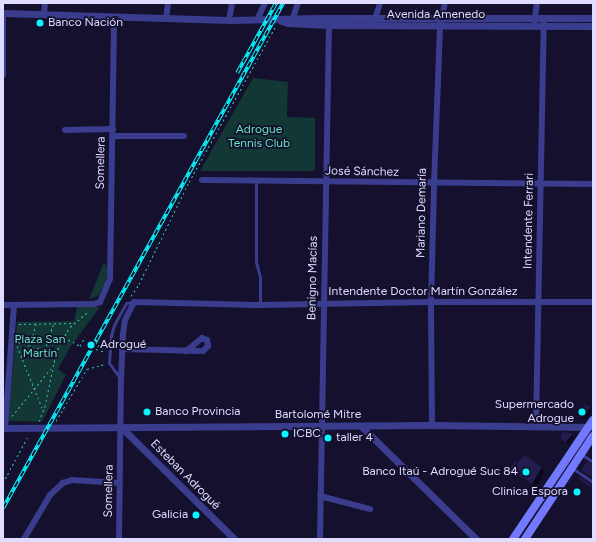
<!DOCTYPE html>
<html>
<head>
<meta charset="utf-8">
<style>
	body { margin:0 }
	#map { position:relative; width:596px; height:542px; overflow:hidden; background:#14102d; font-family:Figtree,sans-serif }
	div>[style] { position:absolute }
	.green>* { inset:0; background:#133734 }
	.shadow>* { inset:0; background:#0007 }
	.building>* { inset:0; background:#231c4f }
	.path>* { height:1px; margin-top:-0.5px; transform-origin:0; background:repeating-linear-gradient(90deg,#2bc4b1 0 2px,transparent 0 5px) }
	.service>* { height:3px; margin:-1.5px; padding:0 1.5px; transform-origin:1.5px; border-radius:1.5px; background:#3a3c8e }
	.minor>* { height:6px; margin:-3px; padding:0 3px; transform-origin:3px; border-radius:3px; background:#3a3c8e }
	.tertiary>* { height:7px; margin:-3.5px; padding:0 3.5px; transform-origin:3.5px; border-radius:3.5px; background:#3a3c8e }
	.secondary>* { height:8px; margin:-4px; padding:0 4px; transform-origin:4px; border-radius:4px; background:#7379ff }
	.rail>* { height:3.5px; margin-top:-1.75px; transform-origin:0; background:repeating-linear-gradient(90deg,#14102d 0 6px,#08f6ff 0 12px); box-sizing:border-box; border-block:1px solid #08f6ff }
	.dots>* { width:11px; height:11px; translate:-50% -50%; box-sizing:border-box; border:2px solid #14102d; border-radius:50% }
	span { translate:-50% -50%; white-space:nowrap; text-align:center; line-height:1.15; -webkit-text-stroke:3.5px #14102d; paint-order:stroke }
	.street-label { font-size:12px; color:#dedcff }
	.poi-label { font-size:12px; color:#dedcff }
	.left { translate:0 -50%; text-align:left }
	.right { translate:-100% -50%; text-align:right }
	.park-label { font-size:12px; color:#61e6bd }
	.frame { position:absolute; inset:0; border:4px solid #dedcff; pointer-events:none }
</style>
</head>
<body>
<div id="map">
	<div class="green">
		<div style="clip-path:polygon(253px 78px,288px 82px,287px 117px,315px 118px,315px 171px,200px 171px)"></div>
		<div style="clip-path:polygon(104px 262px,108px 270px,105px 284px,98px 296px,89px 299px)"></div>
		<div style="clip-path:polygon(77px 307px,100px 307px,71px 346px,58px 369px,66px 375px,42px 422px,8px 421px,17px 322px,74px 321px)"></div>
	</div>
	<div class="shadow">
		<div style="clip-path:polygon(585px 405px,592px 410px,586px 419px,581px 419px,579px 417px)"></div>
		<div style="clip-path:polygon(571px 433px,573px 438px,569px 444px,565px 441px)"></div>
		<div style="clip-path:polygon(524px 456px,545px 471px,536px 487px,511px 469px,519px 465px)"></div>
	</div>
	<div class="building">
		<div style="clip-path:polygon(584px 404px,590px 407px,584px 417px,578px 417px,578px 407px,582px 407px)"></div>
		<div style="clip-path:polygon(562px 432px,571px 433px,572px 435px,566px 442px,561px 439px)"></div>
		<div style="clip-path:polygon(524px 455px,542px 467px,532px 484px,509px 469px,515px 461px,518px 463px)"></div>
		<div style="clip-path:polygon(587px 462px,593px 465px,593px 478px,581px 470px)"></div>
		<div style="clip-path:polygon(580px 477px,592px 485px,590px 487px,579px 479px)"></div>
	</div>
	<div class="path">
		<div style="left:131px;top:296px;width:14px;rotate:-56deg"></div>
		<div style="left:139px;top:284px;width:114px;rotate:-63.9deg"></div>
		<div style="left:189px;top:182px;width:179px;rotate:-60.9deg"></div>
		<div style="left:19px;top:324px;width:55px;rotate:-1deg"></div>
		<div style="left:64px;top:337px;width:18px;rotate:29deg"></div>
		<div style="left:80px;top:346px;width:10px;rotate:-61deg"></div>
		<div style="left:18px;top:342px;width:39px;rotate:18deg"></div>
		<div style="left:30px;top:345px;width:22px;rotate:-74deg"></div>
		<div style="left:99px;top:345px;width:5px;rotate:127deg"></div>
		<div style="left:96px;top:349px;width:9px;rotate:18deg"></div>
		<div style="left:17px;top:346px;width:69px;rotate:67.9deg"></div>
		<div style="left:45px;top:350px;width:28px;rotate:-72deg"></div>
		<div style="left:12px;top:416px;width:65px;rotate:-50.6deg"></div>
		<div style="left:39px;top:421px;width:16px;rotate:-68deg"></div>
		<div style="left:45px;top:406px;width:53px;rotate:-78.1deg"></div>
		<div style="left:56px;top:354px;width:11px;rotate:-68deg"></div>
		<div style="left:60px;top:344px;width:20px;rotate:-60deg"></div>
		<div style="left:70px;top:327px;width:25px;rotate:-40deg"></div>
		<div style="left:56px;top:421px;width:61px;rotate:-59.2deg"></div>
		<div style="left:87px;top:369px;width:19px;rotate:-16deg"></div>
		<div style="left:3px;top:483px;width:55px;rotate:-62deg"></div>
	</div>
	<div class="service">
		<div style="left:256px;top:181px;width:81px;rotate:90deg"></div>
		<div style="left:256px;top:262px;width:16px;rotate:75deg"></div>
		<div style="left:260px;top:277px;width:28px;rotate:90deg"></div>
		<div style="left:120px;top:378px;width:19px;rotate:-126deg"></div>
		<div style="left:109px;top:363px;width:27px;rotate:-86deg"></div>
		<div style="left:111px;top:336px;width:11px;rotate:-75deg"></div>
		<div style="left:114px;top:325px;width:25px;rotate:-61deg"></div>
		<div style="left:126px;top:303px;width:8px;rotate:-7deg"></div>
		<div style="left:581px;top:454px;width:14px;rotate:34deg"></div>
		<div style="left:572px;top:468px;width:25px;rotate:34deg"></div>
	</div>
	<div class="minor">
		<div style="left:44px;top:14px;width:11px;rotate:-85deg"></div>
		<div style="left:166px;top:18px;width:15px;rotate:-82deg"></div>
		<div style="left:293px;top:18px;width:16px;rotate:-72deg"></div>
		<div style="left:229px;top:20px;width:17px;rotate:-80deg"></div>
		<div style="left:257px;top:20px;width:19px;rotate:-65deg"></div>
		<div style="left:373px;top:25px;width:23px;rotate:-72deg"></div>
		<div style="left:534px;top:26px;width:23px;rotate:-83deg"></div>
		<div style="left:3px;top:75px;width:62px;rotate:-90deg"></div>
		<div style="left:65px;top:130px;width:48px;rotate:-1.2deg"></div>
		<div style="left:113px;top:136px;width:71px"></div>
		<div style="left:202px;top:180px;width:391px;rotate:0.6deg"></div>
		<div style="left:3px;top:305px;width:91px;rotate:-0.6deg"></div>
		<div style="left:94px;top:304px;width:6px;rotate:-18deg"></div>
		<div style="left:100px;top:302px;width:25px;rotate:-67deg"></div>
		<div style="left:110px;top:279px;width:262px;rotate:-89.1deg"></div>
		<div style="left:122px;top:349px;width:81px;rotate:1.4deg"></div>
		<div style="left:203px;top:351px;width:7px;rotate:-45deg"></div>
		<div style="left:208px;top:346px;width:6px;rotate:-99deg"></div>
		<div style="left:207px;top:340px;width:5px;rotate:-158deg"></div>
		<div style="left:202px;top:338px;width:21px;rotate:141deg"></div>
		<div style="left:432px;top:425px;width:123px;rotate:-90.5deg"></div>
		<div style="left:431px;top:302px;width:118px;rotate:-88.5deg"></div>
		<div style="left:434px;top:184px;width:158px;rotate:-87.8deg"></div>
		<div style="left:440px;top:26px;width:24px;rotate:-78deg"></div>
		<div style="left:536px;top:426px;width:405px;rotate:-88.9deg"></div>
		<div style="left:5px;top:428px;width:123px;rotate:-85.8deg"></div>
		<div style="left:320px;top:496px;width:52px;rotate:14.6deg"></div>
		<div style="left:24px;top:539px;width:51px;rotate:-59.4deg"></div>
		<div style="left:50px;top:495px;width:18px;rotate:-43deg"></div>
		<div style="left:63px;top:483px;width:9px;rotate:-18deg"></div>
		<div style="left:72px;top:480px;width:48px;rotate:3.6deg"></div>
		<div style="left:119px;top:539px;width:160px;rotate:-89.3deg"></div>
		<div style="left:121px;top:379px;width:45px;rotate:-87.5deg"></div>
		<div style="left:123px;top:334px;width:14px;rotate:-82deg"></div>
		<div style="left:125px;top:320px;width:20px;rotate:-63deg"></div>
		<div style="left:134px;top:302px;width:126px;rotate:1.4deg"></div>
		<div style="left:260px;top:305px;width:171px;rotate:-1deg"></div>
		<div style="left:431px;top:302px;width:162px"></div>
		<div style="left:320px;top:539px;width:518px;rotate:-89deg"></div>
	</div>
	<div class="tertiary">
		<div style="left:3px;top:13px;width:226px;rotate:1.8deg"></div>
		<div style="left:229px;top:20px;width:90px;rotate:-1.3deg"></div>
		<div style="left:319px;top:18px;width:274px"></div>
		<div style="left:281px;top:21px;width:7px;rotate:16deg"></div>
		<div style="left:288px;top:23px;width:40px;rotate:2.9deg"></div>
		<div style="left:328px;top:25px;width:265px;rotate:0.2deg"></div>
		<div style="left:361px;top:426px;width:161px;rotate:44.5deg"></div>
		<div style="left:121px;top:427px;width:159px;rotate:44.7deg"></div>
		<div style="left:3px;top:428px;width:429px;rotate:-0.4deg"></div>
		<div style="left:432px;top:425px;width:161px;rotate:0.7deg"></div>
	</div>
	<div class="secondary">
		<div style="left:513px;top:539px;width:143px;rotate:-56.1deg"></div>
		<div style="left:525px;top:539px;width:123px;rotate:-56.6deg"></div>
	</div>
	<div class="rail">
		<div style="left:237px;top:73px;width:80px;rotate:-60.9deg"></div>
		<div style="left:3px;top:508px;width:577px;rotate:-60.99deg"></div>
	</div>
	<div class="dots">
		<div style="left:40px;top:23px;background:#08f6ff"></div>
		<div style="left:91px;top:345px;background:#08f6ff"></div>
		<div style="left:147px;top:412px;background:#08f6ff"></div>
		<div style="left:582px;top:412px;background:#08f6ff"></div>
		<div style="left:285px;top:434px;background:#08f6ff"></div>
		<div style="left:328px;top:438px;background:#08f6ff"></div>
		<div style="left:526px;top:472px;background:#08f6ff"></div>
		<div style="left:577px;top:492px;background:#08f6ff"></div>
		<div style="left:196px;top:515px;background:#08f6ff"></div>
	</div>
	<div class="street-label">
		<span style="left:436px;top:15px">Avenida Amenedo</span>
		<span style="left:101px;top:163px;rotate:-89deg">Somellera</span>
		<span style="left:362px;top:172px;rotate:1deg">José Sánchez</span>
		<span style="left:422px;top:213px;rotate:-89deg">Mariano Demaría</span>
		<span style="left:529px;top:221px;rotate:-89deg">Intendente Ferrari</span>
		<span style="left:313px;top:278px;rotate:-89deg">Benigno Macías</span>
		<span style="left:423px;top:292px">Intendente Doctor Martín González</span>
		<span style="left:318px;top:415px">Bartolomé Mitre</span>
		<span style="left:185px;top:475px;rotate:45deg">Esteban Adrogué</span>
		<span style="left:109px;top:491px;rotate:-89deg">Somellera</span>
	</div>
	<div class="poi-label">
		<span class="left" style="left:48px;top:23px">Banco Nación</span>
		<span class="left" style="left:100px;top:345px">Adrogué</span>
		<span class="right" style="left:574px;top:412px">Supermercado<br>Adrogue</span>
		<span class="left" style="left:155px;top:412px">Banco Provincia</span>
		<span class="left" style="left:293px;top:434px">ICBC</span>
		<span class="left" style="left:336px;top:438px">taller 4</span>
		<span class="right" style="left:518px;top:472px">Banco Itaú - Adrogué Suc 84</span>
		<span class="right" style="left:568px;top:492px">Clinica Espora</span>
		<span class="right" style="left:188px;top:515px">Galicia</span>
	</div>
	<div class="park-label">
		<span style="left:259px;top:137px">Adrogue<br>Tennis Club</span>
		<span style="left:40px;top:347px">Plaza San<br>Martín</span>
	</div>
	<div class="frame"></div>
</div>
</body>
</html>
